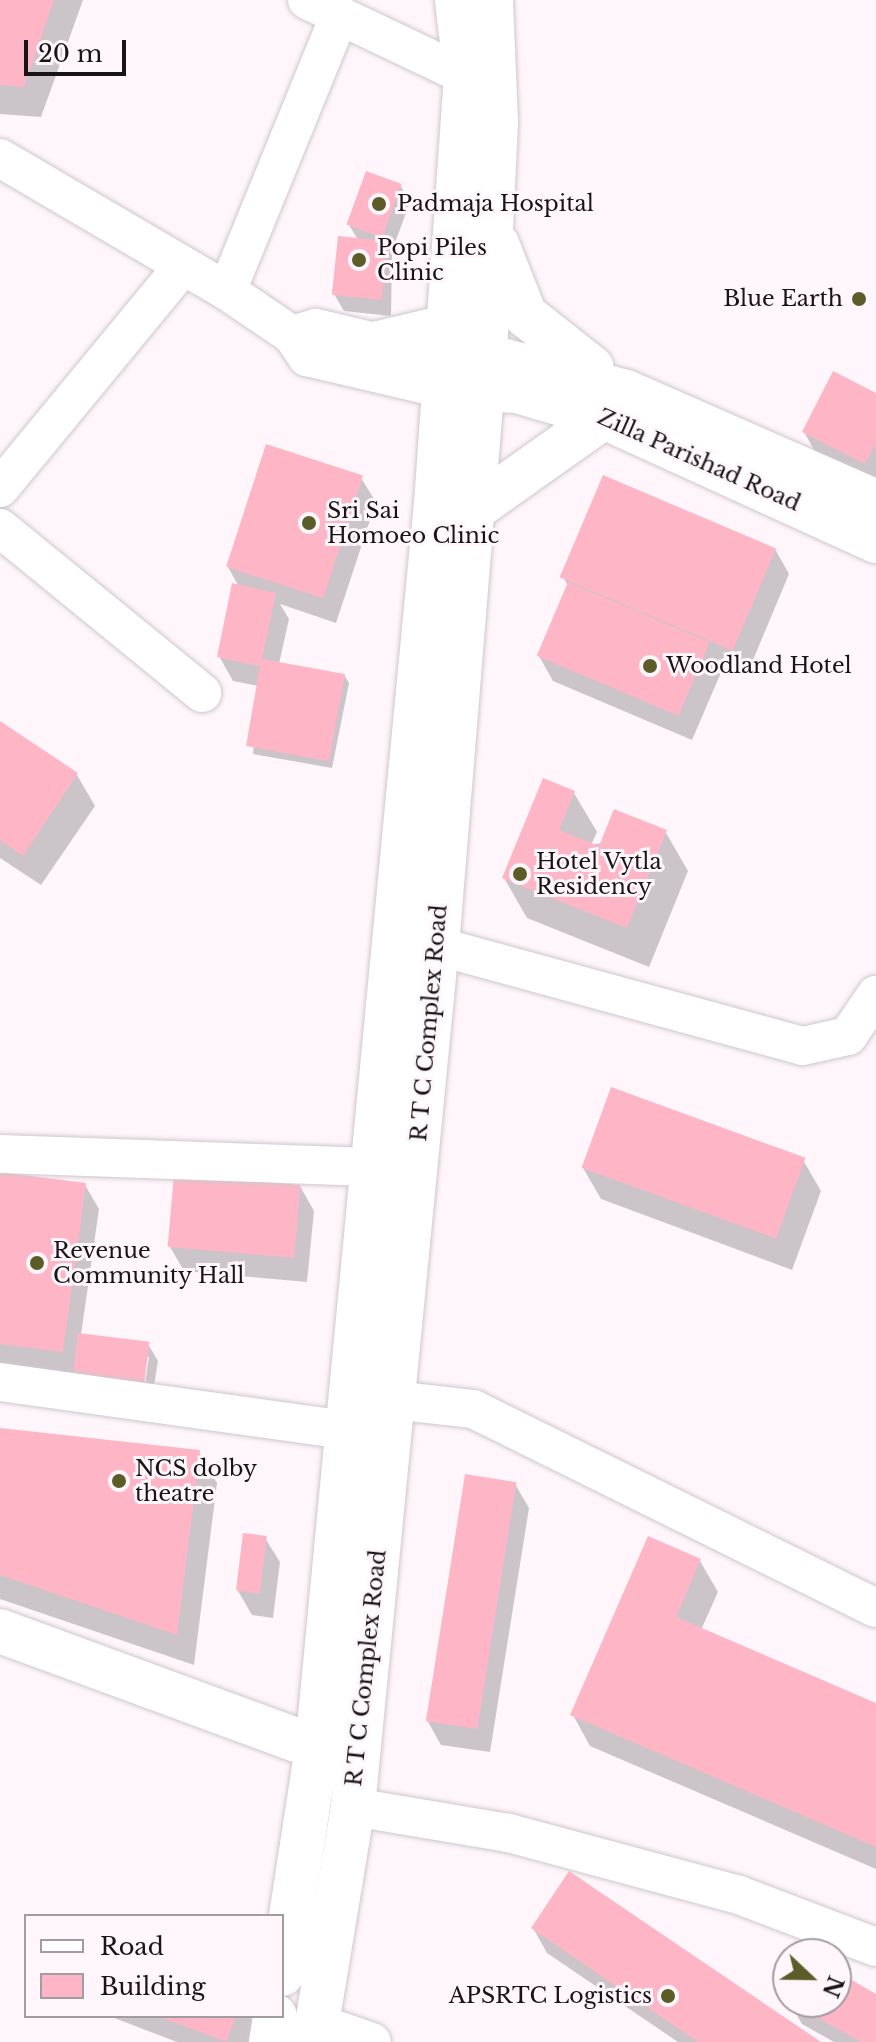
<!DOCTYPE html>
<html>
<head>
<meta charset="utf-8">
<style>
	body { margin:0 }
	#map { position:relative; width:876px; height:2042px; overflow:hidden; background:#fef6fb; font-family:"Libre Baskerville",serif }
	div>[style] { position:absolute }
	.shadow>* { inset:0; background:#0003 }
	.building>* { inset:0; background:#feb6c6; transform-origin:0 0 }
	.roads { filter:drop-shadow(0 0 2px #cec7cc) drop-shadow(0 0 2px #cec7cc) }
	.minor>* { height:38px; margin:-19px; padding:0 19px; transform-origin:19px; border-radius:19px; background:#fff }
	.major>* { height:44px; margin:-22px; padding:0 22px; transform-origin:22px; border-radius:22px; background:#fff }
	.dots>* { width:22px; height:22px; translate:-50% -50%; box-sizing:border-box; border:4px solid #fef6fb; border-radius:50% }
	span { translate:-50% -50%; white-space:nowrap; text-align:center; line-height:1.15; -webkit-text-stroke:6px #fef6fb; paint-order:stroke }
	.poi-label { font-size:22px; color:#181517 }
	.left { translate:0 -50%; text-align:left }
	.right { translate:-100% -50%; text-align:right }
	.street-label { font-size:22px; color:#181517 }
	.legend { position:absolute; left:24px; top:1914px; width:260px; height:104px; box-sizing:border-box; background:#fef6fb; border:2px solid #a29ca0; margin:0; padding:10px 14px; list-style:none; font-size:24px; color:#181517 }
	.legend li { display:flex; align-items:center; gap:16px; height:40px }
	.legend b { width:40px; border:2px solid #a29ca0 }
	.north { position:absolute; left:772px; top:1938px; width:80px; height:80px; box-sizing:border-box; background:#fef6fb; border:2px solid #a29ca0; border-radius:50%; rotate:112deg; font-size:22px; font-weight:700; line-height:32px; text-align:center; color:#181517 }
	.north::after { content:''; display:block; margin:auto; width:28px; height:36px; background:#5c5c29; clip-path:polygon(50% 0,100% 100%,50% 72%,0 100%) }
	.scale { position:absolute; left:24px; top:40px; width:102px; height:36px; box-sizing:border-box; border:4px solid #181517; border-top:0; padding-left:10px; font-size:24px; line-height:28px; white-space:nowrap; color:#181517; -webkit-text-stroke:6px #fef6fb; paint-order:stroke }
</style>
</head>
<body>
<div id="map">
	<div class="shadow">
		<div style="clip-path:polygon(0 0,83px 0,41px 117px,0 114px)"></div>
		<div style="clip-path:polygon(400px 185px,410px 202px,392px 251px,391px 316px,344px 311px,334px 294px,358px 240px,348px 223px)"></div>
		<div style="clip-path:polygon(876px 395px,876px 486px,818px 457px,804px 432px)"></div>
		<div style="clip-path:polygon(361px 478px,376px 502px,336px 623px,280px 604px,289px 619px,279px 664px,344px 675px,349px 683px,332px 768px,253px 754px,259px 686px,233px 681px,219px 656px,239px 587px,228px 567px)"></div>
		<div style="clip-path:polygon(775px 549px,789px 574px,748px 672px,718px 659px,723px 668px,692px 740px,553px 681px,539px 656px,568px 586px,563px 576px)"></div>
		<div style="clip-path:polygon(0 723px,77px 775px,95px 806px,41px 885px,0 858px)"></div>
		<div style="clip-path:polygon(574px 793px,597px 832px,591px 845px,665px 831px,688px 871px,649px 967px,527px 918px,504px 878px)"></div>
		<div style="clip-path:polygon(803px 1160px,821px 1191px,792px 1270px,601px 1199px,583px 1168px)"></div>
		<div style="clip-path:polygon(evenodd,85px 1185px,99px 1209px,81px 1335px,148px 1344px,158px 1361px,151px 1404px,0 1366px,0 1188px,85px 1185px,145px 1357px,149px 1357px,143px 1398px,139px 1397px,145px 1357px)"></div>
		<div style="clip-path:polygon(300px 1186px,314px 1211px,307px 1282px,184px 1271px,170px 1247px)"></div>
		<div style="clip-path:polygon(0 1430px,199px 1452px,217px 1483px,194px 1665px,0 1599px)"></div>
		<div style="clip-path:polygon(515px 1484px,529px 1508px,490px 1752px,441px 1745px,427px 1720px)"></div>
		<div style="clip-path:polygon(265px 1538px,280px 1562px,273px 1618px,252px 1615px,238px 1591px)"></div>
		<div style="clip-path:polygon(700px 1561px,718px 1592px,701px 1630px,876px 1705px,876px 1869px,590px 1746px,573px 1715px)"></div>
		<div style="clip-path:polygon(533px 1928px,817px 2042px,678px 2042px,547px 1953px)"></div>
		<div style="clip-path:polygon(836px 1973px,876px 1996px,876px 2042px,834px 2042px,802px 2024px,789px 2002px,836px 2002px)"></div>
		<div style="clip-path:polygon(109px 2016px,250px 2016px,255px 2025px,249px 2042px,177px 2042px)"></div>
	</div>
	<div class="building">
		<div style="clip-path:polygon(0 0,54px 0,24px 87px,0 85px)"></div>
		<div style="left:366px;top:171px;width:38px;height:57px;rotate:20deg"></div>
		<div style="left:338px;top:236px;width:50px;height:59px;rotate:6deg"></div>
		<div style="clip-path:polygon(833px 371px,876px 393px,876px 443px,865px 464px,802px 432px)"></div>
		<div style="left:266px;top:444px;width:102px;height:129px;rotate:18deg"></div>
		<div style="left:603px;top:475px;width:188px;height:111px;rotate:23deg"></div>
		<div style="left:568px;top:582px;width:154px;height:80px;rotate:23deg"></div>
		<div style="clip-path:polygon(232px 583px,276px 593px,262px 659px,345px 674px,329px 761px,246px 746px,260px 666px,217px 657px)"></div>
		<div style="clip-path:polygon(0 721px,78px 773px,23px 856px,0 840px)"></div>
		<div style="clip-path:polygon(543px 778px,575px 791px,559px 830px,599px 846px,614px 809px,667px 830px,627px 928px,502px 878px)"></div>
		<div style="left:611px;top:1087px;width:207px;height:86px;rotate:20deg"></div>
		<div style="clip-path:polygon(0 1172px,86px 1183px,63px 1352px,0 1344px)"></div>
		<div style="left:174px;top:1174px;width:127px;height:73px;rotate:5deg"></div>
		<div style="left:78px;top:1333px;width:72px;height:45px;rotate:7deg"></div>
		<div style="clip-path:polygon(0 1428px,200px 1450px,177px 1635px,0 1575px)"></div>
		<div style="left:465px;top:1474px;width:52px;height:250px;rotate:9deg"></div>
		<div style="left:243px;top:1533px;width:24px;height:58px;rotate:7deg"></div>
		<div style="clip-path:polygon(648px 1536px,701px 1559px,676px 1617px,876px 1703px,876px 1847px,570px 1715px)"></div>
		<div style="clip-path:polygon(569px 1871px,821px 2042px,698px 2042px,531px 1928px)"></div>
		<div style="clip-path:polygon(836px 1971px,876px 1994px,876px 2042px,861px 2042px,790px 2002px,836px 2002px)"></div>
		<div style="clip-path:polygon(158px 2016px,236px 2016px,226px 2042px)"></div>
	</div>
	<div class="roads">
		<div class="minor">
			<div style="left:307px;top:0;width:176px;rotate:25.5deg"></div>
			<div style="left:0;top:158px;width:263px;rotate:30.4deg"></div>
			<div style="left:227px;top:291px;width:78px;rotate:34.1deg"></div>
			<div style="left:292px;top:335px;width:27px;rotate:56deg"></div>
			<div style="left:307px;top:357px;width:140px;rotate:13.2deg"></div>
			<div style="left:227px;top:291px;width:296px;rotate:-67.8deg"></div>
			<div style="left:292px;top:335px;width:25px;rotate:-16deg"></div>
			<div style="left:316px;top:328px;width:134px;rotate:13.4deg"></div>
			<div style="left:0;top:488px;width:288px;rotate:-50.5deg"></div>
			<div style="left:0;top:528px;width:261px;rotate:39.2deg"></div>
			<div style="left:437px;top:946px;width:379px;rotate:15.3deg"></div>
			<div style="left:803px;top:1046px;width:46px;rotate:-12.5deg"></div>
			<div style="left:848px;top:1036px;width:50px;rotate:-55.7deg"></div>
			<div style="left:0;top:1154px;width:372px;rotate:2deg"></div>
			<div style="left:0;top:1382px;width:350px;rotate:7.9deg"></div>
			<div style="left:364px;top:1388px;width:31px;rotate:22deg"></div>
			<div style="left:393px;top:1400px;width:81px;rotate:6.4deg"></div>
			<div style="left:473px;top:1409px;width:449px;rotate:26.3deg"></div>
			<div style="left:353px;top:1807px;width:158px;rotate:9.5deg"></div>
			<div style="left:509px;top:1833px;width:238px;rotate:15.1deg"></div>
			<div style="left:739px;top:1895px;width:147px;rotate:20.8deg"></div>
			<div style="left:317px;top:2023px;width:58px;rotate:19.1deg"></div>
		</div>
		<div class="major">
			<div style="left:497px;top:244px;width:76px;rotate:68.5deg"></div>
			<div style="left:525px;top:315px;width:85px;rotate:38.3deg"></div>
			<div style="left:375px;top:344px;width:74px;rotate:-13.3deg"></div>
			<div style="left:486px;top:356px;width:145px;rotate:14.4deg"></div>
			<div style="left:626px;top:392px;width:273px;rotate:23.7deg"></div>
			<div style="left:453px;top:388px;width:64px;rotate:2.7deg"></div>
			<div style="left:517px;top:391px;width:91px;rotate:16.6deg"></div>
			<div style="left:604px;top:417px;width:299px;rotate:24.5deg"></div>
			<div style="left:471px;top:511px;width:163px;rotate:-35.3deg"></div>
			<div style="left:0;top:1631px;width:365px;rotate:20.2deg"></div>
			<div style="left:282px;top:1974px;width:229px;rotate:-81.2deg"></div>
			<div style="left:317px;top:1748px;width:1250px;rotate:-84.54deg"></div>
			<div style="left:436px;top:504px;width:429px;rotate:-86deg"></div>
			<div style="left:466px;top:76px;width:77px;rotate:-96.8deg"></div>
			<div style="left:271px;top:2042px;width:26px;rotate:-81deg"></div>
			<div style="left:314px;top:2042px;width:238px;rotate:-80.6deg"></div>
			<div style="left:353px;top:1807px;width:865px;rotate:-84.43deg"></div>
			<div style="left:437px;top:946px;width:592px;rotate:-85.35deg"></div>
			<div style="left:485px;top:356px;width:235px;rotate:-87.3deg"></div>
			<div style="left:496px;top:121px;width:121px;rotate:-92.4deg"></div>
		</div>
	</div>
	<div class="dots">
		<div style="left:379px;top:204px;background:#5c5c29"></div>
		<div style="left:359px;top:260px;background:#5c5c29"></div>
		<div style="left:859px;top:299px;background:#5c5c29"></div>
		<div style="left:309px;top:523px;background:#5c5c29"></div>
		<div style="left:650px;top:666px;background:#5c5c29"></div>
		<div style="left:520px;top:874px;background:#5c5c29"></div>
		<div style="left:37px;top:1263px;background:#5c5c29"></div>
		<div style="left:119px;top:1481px;background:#5c5c29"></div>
		<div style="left:668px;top:1996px;background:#5c5c29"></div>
	</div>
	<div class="poi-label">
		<span class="left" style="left:397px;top:204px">Padmaja Hospital</span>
		<span class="left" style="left:377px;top:260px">Popi Piles<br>Clinic</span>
		<span class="right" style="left:843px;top:299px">Blue Earth</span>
		<span class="left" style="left:327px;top:523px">Sri Sai<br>Homoeo Clinic</span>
		<span class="left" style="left:666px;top:666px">Woodland Hotel</span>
		<span class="left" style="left:536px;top:874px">Hotel Vytla<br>Residency</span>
		<span class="left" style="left:53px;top:1263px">Revenue<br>Community Hall</span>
		<span class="left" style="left:135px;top:1481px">NCS dolby<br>theatre</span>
		<span class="right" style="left:652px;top:1996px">APSRTC Logistics</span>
	</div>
	<div class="street-label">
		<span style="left:699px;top:460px;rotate:24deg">Zilla Parishad Road</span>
		<span style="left:429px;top:1023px;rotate:-85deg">R T C Complex Road</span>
		<span style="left:366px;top:1668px;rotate:-84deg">R T C Complex Road</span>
	</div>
	<ul class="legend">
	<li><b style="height:10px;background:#fff"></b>Road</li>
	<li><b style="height:22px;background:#feb6c6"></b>Building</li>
	</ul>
	<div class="north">N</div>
	<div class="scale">20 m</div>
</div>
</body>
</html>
